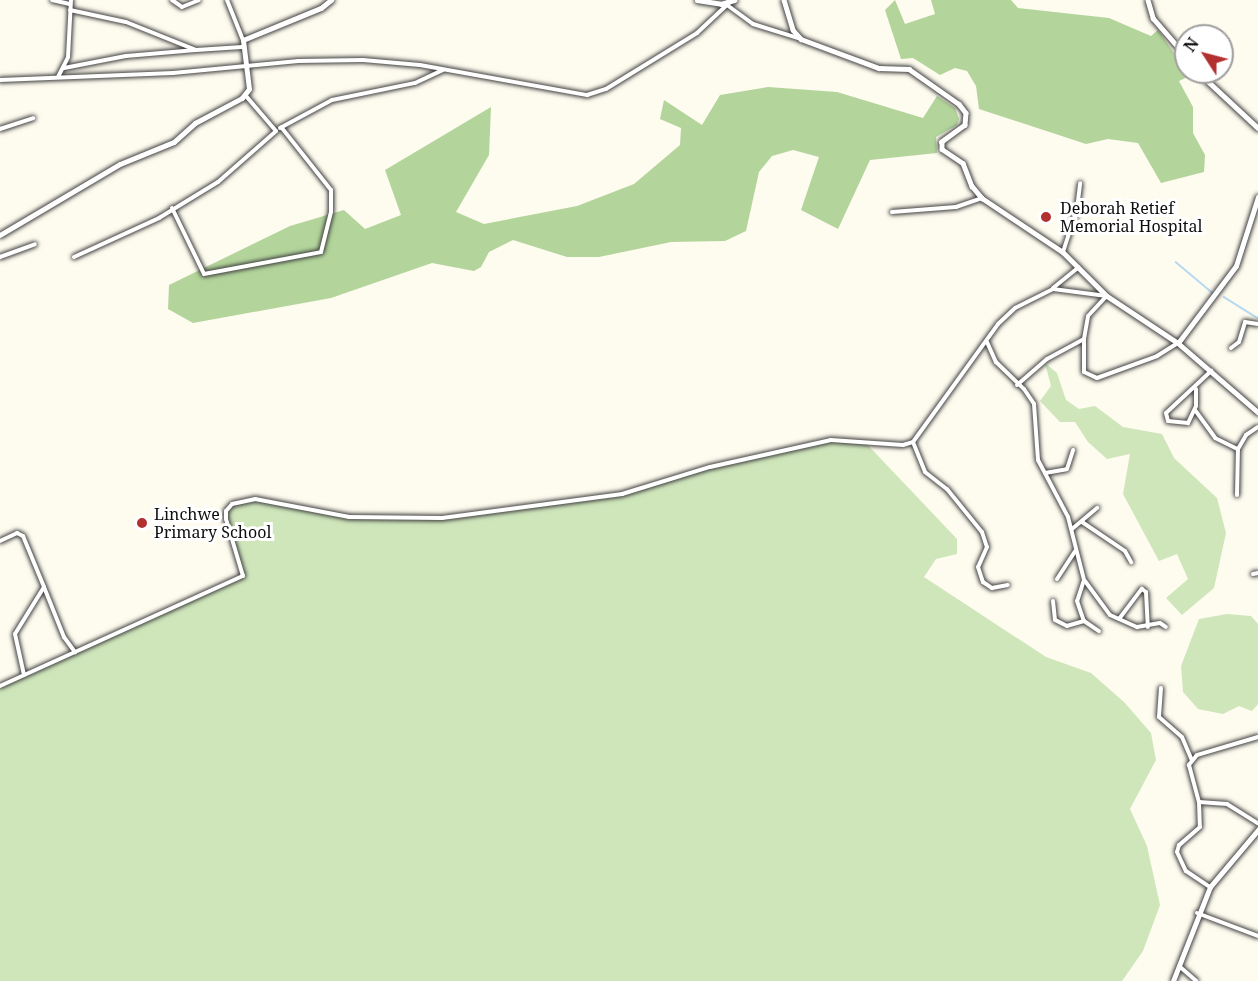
<!DOCTYPE html>
<html>
<head>
<meta charset="utf-8">
<style>
	body { margin:0 }
	#map { position:relative; width:1258px; height:981px; overflow:hidden; background:#fefbef; font-family:"Noto Serif",serif }
	div>[style] { position:absolute }
	.green>* { inset:0; background:#cfe6bb }
	.forest>* { inset:0; background:#b3d59b }
	.stream>* { height:1.5px; margin:-0.75px; padding:0 0.75px; transform-origin:0.75px; border-radius:0.75px; background:#b7d9f1 }
	.roads { filter:drop-shadow(0 0 2px #404040) drop-shadow(0 0 2px #404040) }
	.minor>* { height:4px; margin:-2px; padding:0 2px; transform-origin:2px; border-radius:2px; background:#fff }
	.tertiary>* { height:4.5px; margin:-2.25px; padding:0 2.25px; transform-origin:2.25px; border-radius:2.25px; background:#fff }
	.dots>* { width:16px; height:16px; translate:-50% -50%; box-sizing:border-box; border:3px solid #fff; border-radius:50% }
	span { translate:-50% -50%; white-space:nowrap; text-align:center; line-height:1.15; -webkit-text-stroke:6px #fff; paint-order:stroke }
	.poi-label { font-size:16px; color:#0d0d0d }
	.left { translate:0 -50%; text-align:left }
	.north { position:absolute; left:1174px; top:24px; width:60px; height:60px; box-sizing:border-box; background:#fff; border:2px solid #9e9e9e; border-radius:50%; rotate:306deg; font-size:16px; font-weight:700; line-height:24px; text-align:center; color:#0d0d0d }
	.north::after { content:''; display:block; margin:auto; width:21px; height:27px; background:#b33031; clip-path:polygon(50% 0,100% 100%,50% 72%,0 100%) }
</style>
</head>
<body>
<div id="map">
	<div class="green">
		<div style="clip-path:polygon(1045px 363px,1057px 373px,1066px 400px,1079px 409px,1095px 406px,1123px 427px,1162px 434px,1174px 458px,1217px 498px,1226px 533px,1214px 588px,1182px 615px,1166px 598px,1188px 579px,1177px 554px,1159px 561px,1123px 494px,1130px 454px,1107px 459px,1088px 442px,1075px 422px,1060px 422px,1040px 401px,1051px 386px)"></div>
		<div style="clip-path:polygon(831px 440px,863px 440px,957px 539px,957px 554px,936px 559px,924px 577px,1046px 657px,1091px 673px,1124px 702px,1151px 733px,1156px 760px,1130px 809px,1147px 846px,1160px 905px,1143px 951px,1122px 981px,0 981px,0 686px,242px 576px,226px 511px,232px 504px,255px 499px,277px 501px,341px 516px,442px 518px,505px 512px,622px 494px,710px 467px)"></div>
		<div style="clip-path:polygon(1227px 614px,1251px 616px,1258px 624px,1258px 704px,1252px 711px,1239px 706px,1223px 714px,1198px 709px,1183px 692px,1181px 666px,1199px 619px)"></div>
	</div>
	<div class="forest">
		<div style="clip-path:polygon(895px 0,905px 24px,935px 14px,931px 0,1011px 0,1018px 8px,1109px 18px,1151px 36px,1158px 30px,1190px 76px,1179px 81px,1193px 107px,1193px 133px,1205px 155px,1204px 172px,1161px 183px,1138px 143px,1108px 139px,1086px 144px,979px 109px,976px 86px,967px 71px,955px 68px,940px 75px,913px 58px,901px 59px,885px 10px)"></div>
		<div style="clip-path:polygon(768px 87px,837px 92px,923px 118px,937px 96px,955px 108px,959px 119px,957px 125px,936px 137px,937px 153px,870px 160px,838px 229px,801px 210px,819px 157px,793px 150px,772px 156px,759px 172px,746px 231px,725px 241px,671px 242px,599px 257px,567px 257px,513px 240px,489px 252px,481px 267px,474px 271px,432px 263px,331px 298px,193px 323px,168px 309px,169px 285px,290px 226px,344px 210px,365px 229px,401px 215px,385px 170px,491px 107px,489px 155px,456px 212px,484px 224px,577px 206px,634px 184px,680px 145px,681px 128px,660px 119px,664px 100px,702px 125px,720px 95px)"></div>
	</div>
	<div class="stream">
		<div style="left:1176px;top:262px;width:50px;rotate:40.1deg"></div>
		<div style="left:1224px;top:297px;width:40px;rotate:32deg"></div>
	</div>
	<div class="roads">
		<div class="minor">
			<div style="left:52px;top:0;width:18px;rotate:13deg"></div>
			<div style="left:172px;top:0;width:12px;rotate:35deg"></div>
			<div style="left:182px;top:7px;width:18px;rotate:-22deg"></div>
			<div style="left:227px;top:0;width:43px;rotate:68.2deg"></div>
			<div style="left:727px;top:5px;width:32px;rotate:36deg"></div>
			<div style="left:753px;top:24px;width:50px;rotate:17.4deg"></div>
			<div style="left:70px;top:10px;width:57px;rotate:12.1deg"></div>
			<div style="left:126px;top:22px;width:75px;rotate:21.8deg"></div>
			<div style="left:196px;top:50px;width:46px;rotate:-3.7deg"></div>
			<div style="left:64px;top:68px;width:63px;rotate:-11deg"></div>
			<div style="left:126px;top:56px;width:70px;rotate:-4.9deg"></div>
			<div style="left:58px;top:77px;width:22px;rotate:-63deg"></div>
			<div style="left:68px;top:57px;width:57px;rotate:-87deg"></div>
			<div style="left:0;top:80px;width:173px;rotate:-2.3deg"></div>
			<div style="left:173px;top:73px;width:126px;rotate:-5.5deg"></div>
			<div style="left:298px;top:61px;width:65px;rotate:-0.9deg"></div>
			<div style="left:363px;top:60px;width:57px;rotate:5deg"></div>
			<div style="left:420px;top:65px;width:170px;rotate:10.2deg"></div>
			<div style="left:587px;top:95px;width:20px;rotate:-18deg"></div>
			<div style="left:606px;top:89px;width:107px;rotate:-31.6deg"></div>
			<div style="left:697px;top:33px;width:45px;rotate:-43.2deg"></div>
			<div style="left:280px;top:128px;width:59px;rotate:-28.3deg"></div>
			<div style="left:332px;top:100px;width:85px;rotate:-11.6deg"></div>
			<div style="left:415px;top:83px;width:31px;rotate:-25deg"></div>
			<div style="left:0;top:129px;width:35px;rotate:-18deg"></div>
			<div style="left:172px;top:208px;width:73px;rotate:64.1deg"></div>
			<div style="left:204px;top:274px;width:119px;rotate:-10.6deg"></div>
			<div style="left:321px;top:252px;width:41px;rotate:-76deg"></div>
			<div style="left:331px;top:212px;width:22px;rotate:-90deg"></div>
			<div style="left:331px;top:190px;width:80px;rotate:-128.4deg"></div>
			<div style="left:892px;top:212px;width:64px;rotate:-4.5deg"></div>
			<div style="left:956px;top:207px;width:28px;rotate:-19deg"></div>
			<div style="left:1063px;top:252px;width:45px;rotate:-72deg"></div>
			<div style="left:1077px;top:209px;width:26px;rotate:-83deg"></div>
			<div style="left:0;top:257px;width:37px;rotate:-20deg"></div>
			<div style="left:74px;top:257px;width:94px;rotate:-24.6deg"></div>
			<div style="left:159px;top:218px;width:69px;rotate:-31.4deg"></div>
			<div style="left:218px;top:182px;width:77px;rotate:-41.3deg"></div>
			<div style="left:276px;top:131px;width:46px;rotate:-130.6deg"></div>
			<div style="left:1053px;top:288px;width:33px;rotate:-39deg"></div>
			<div style="left:1084px;top:339px;width:33px;rotate:90deg"></div>
			<div style="left:1084px;top:372px;width:14px;rotate:25deg"></div>
			<div style="left:1097px;top:378px;width:64px;rotate:-20.1deg"></div>
			<div style="left:1157px;top:356px;width:25px;rotate:-32deg"></div>
			<div style="left:987px;top:342px;width:22px;rotate:66deg"></div>
			<div style="left:996px;top:362px;width:39px;rotate:44deg"></div>
			<div style="left:1024px;top:389px;width:18px;rotate:56deg"></div>
			<div style="left:1034px;top:404px;width:56px;rotate:85.9deg"></div>
			<div style="left:1038px;top:460px;width:64px;rotate:62.2deg"></div>
			<div style="left:1068px;top:517px;width:65px;rotate:75.7deg"></div>
			<div style="left:1084px;top:580px;width:22px;rotate:108deg"></div>
			<div style="left:1077px;top:601px;width:21px;rotate:71deg"></div>
			<div style="left:1084px;top:621px;width:18px;rotate:164deg"></div>
			<div style="left:1067px;top:626px;width:13px;rotate:-153deg"></div>
			<div style="left:1055px;top:620px;width:19px;rotate:-96deg"></div>
			<div style="left:1231px;top:348px;width:10px;rotate:-37deg"></div>
			<div style="left:1239px;top:342px;width:21px;rotate:-73deg"></div>
			<div style="left:1245px;top:322px;width:13px;rotate:9deg"></div>
			<div style="left:1017px;top:385px;width:40px;rotate:-41deg"></div>
			<div style="left:1047px;top:359px;width:42px;rotate:-28.4deg"></div>
			<div style="left:1084px;top:339px;width:23px;rotate:-80deg"></div>
			<div style="left:1088px;top:316px;width:26px;rotate:-47deg"></div>
			<div style="left:1196px;top:389px;width:17px;rotate:90deg"></div>
			<div style="left:1196px;top:406px;width:19px;rotate:115deg"></div>
			<div style="left:1188px;top:423px;width:20px;rotate:-174deg"></div>
			<div style="left:1168px;top:421px;width:8px;rotate:-104deg"></div>
			<div style="left:1166px;top:413px;width:62px;rotate:-43deg"></div>
			<div style="left:1195px;top:410px;width:34px;rotate:54deg"></div>
			<div style="left:1215px;top:438px;width:25px;rotate:26deg"></div>
			<div style="left:913px;top:442px;width:32px;rotate:68deg"></div>
			<div style="left:925px;top:472px;width:28px;rotate:38deg"></div>
			<div style="left:947px;top:489px;width:55px;rotate:50.9deg"></div>
			<div style="left:982px;top:532px;width:16px;rotate:72deg"></div>
			<div style="left:987px;top:547px;width:22px;rotate:114deg"></div>
			<div style="left:978px;top:567px;width:16px;rotate:72deg"></div>
			<div style="left:983px;top:582px;width:11px;rotate:34deg"></div>
			<div style="left:992px;top:588px;width:16px;rotate:-11deg"></div>
			<div style="left:1045px;top:473px;width:22px;rotate:-10deg"></div>
			<div style="left:1067px;top:469px;width:20px;rotate:-72deg"></div>
			<div style="left:1237px;top:495px;width:46px;rotate:-88.8deg"></div>
			<div style="left:1238px;top:449px;width:16px;rotate:-60deg"></div>
			<div style="left:1246px;top:435px;width:14px;rotate:-34deg"></div>
			<div style="left:1082px;top:522px;width:52px;rotate:34deg"></div>
			<div style="left:1125px;top:551px;width:13px;rotate:61deg"></div>
			<div style="left:1072px;top:529px;width:33px;rotate:-40deg"></div>
			<div style="left:0;top:541px;width:19px;rotate:-25deg"></div>
			<div style="left:17px;top:533px;width:7px;rotate:27deg"></div>
			<div style="left:23px;top:536px;width:55px;rotate:67.6deg"></div>
			<div style="left:44px;top:587px;width:55px;rotate:121.7deg"></div>
			<div style="left:15px;top:634px;width:42px;rotate:77.6deg"></div>
			<div style="left:1253px;top:574px;width:5px;rotate:-11deg"></div>
			<div style="left:1057px;top:579px;width:33px;rotate:-57deg"></div>
			<div style="left:1085px;top:581px;width:42px;rotate:53.7deg"></div>
			<div style="left:1110px;top:615px;width:30px;rotate:24deg"></div>
			<div style="left:1137px;top:627px;width:23px;rotate:-10deg"></div>
			<div style="left:1160px;top:623px;width:7px;rotate:34deg"></div>
			<div style="left:44px;top:587px;width:54px;rotate:68.2deg"></div>
			<div style="left:64px;top:637px;width:19px;rotate:54deg"></div>
			<div style="left:1119px;top:619px;width:38px;rotate:-53deg"></div>
			<div style="left:1142px;top:589px;width:5px;rotate:37deg"></div>
			<div style="left:1146px;top:592px;width:35px;rotate:87deg"></div>
			<div style="left:1084px;top:621px;width:18px;rotate:34deg"></div>
			<div style="left:0;top:686px;width:267px;rotate:-24.4deg"></div>
			<div style="left:243px;top:576px;width:59px;rotate:-106.6deg"></div>
			<div style="left:226px;top:519px;width:8px;rotate:-90deg"></div>
			<div style="left:226px;top:511px;width:9px;rotate:-49deg"></div>
			<div style="left:232px;top:504px;width:24px;rotate:-12deg"></div>
			<div style="left:255px;top:499px;width:96px;rotate:10.8deg"></div>
			<div style="left:349px;top:517px;width:93px;rotate:0.6deg"></div>
			<div style="left:442px;top:518px;width:182px;rotate:-7.6deg"></div>
			<div style="left:622px;top:494px;width:92px;rotate:-17.1deg"></div>
			<div style="left:710px;top:467px;width:124px;rotate:-12.6deg"></div>
			<div style="left:831px;top:440px;width:72px;rotate:4deg"></div>
			<div style="left:903px;top:445px;width:10px;rotate:-17deg"></div>
			<div style="left:913px;top:442px;width:145px;rotate:-54.2deg"></div>
			<div style="left:998px;top:324px;width:23px;rotate:-43deg"></div>
			<div style="left:1015px;top:308px;width:42px;rotate:-26.6deg"></div>
			<div style="left:1053px;top:289px;width:54px;rotate:7.4deg"></div>
			<div style="left:1161px;top:688px;width:29px;rotate:94deg"></div>
			<div style="left:1159px;top:717px;width:30px;rotate:41deg"></div>
			<div style="left:1182px;top:737px;width:25px;rotate:67deg"></div>
			<div style="left:1258px;top:737px;width:64px;rotate:163.6deg"></div>
			<div style="left:1197px;top:755px;width:13px;rotate:129deg"></div>
			<div style="left:1189px;top:765px;width:38px;rotate:75deg"></div>
			<div style="left:1199px;top:802px;width:28px;rotate:4deg"></div>
			<div style="left:1227px;top:804px;width:36px;rotate:32deg"></div>
			<div style="left:1199px;top:802px;width:25px;rotate:88deg"></div>
			<div style="left:1200px;top:827px;width:28px;rotate:139deg"></div>
			<div style="left:1179px;top:845px;width:7px;rotate:106deg"></div>
			<div style="left:1177px;top:852px;width:21px;rotate:65deg"></div>
			<div style="left:1186px;top:871px;width:29px;rotate:34deg"></div>
			<div style="left:1197px;top:913px;width:65px;rotate:20.7deg"></div>
			<div style="left:1179px;top:966px;width:23px;rotate:41deg"></div>
		</div>
		<div class="tertiary">
			<div style="left:697px;top:0;width:24px;rotate:9deg"></div>
			<div style="left:721px;top:4px;width:14px;rotate:-17deg"></div>
			<div style="left:784px;top:0;width:31px;rotate:73deg"></div>
			<div style="left:793px;top:30px;width:12px;rotate:48deg"></div>
			<div style="left:801px;top:39px;width:83px;rotate:20.4deg"></div>
			<div style="left:879px;top:68px;width:30px;rotate:2deg"></div>
			<div style="left:909px;top:69px;width:61px;rotate:35deg"></div>
			<div style="left:959px;top:104px;width:11px;rotate:52deg"></div>
			<div style="left:966px;top:113px;width:12px;rotate:95deg"></div>
			<div style="left:965px;top:125px;width:29px;rotate:144deg"></div>
			<div style="left:942px;top:142px;width:7px;rotate:90deg"></div>
			<div style="left:942px;top:149px;width:25px;rotate:34deg"></div>
			<div style="left:963px;top:163px;width:25px;rotate:69deg"></div>
			<div style="left:972px;top:186px;width:16px;rotate:50deg"></div>
			<div style="left:982px;top:198px;width:97px;rotate:33.7deg"></div>
			<div style="left:1063px;top:252px;width:62px;rotate:45deg"></div>
			<div style="left:1107px;top:296px;width:85px;rotate:33.5deg"></div>
			<div style="left:1178px;top:343px;width:106px;rotate:40.8deg"></div>
			<div style="left:1148px;top:0;width:19px;rotate:74deg"></div>
			<div style="left:1153px;top:18px;width:50px;rotate:49deg"></div>
			<div style="left:1198px;top:72px;width:82px;rotate:43deg"></div>
			<div style="left:0;top:235px;width:139px;rotate:-30.6deg"></div>
			<div style="left:120px;top:164px;width:58px;rotate:-22.2deg"></div>
			<div style="left:174px;top:142px;width:28px;rotate:-42deg"></div>
			<div style="left:195px;top:123px;width:53px;rotate:-28deg"></div>
			<div style="left:242px;top:98px;width:11px;rotate:-52deg"></div>
			<div style="left:249px;top:89px;width:49px;rotate:-97deg"></div>
			<div style="left:243px;top:40px;width:84px;rotate:-22.3deg"></div>
			<div style="left:321px;top:8px;width:13px;rotate:-39deg"></div>
			<div style="left:1178px;top:343px;width:96px;rotate:-53deg"></div>
			<div style="left:1236px;top:266px;width:72px;rotate:-72.3deg"></div>
			<div style="left:1173px;top:981px;width:101px;rotate:-68.5deg"></div>
			<div style="left:1210px;top:887px;width:75px;rotate:-49.9deg"></div>
		</div>
	</div>
	<div class="dots">
		<div style="left:1046px;top:217px;background:#b33031"></div>
		<div style="left:142px;top:523px;background:#b33031"></div>
	</div>
	<div class="poi-label">
		<span class="left" style="left:1060px;top:217px">Deborah Retief<br>Memorial Hospital</span>
		<span class="left" style="left:154px;top:523px">Linchwe<br>Primary School</span>
	</div>
	<div class="north">N</div>
</div>
</body>
</html>
